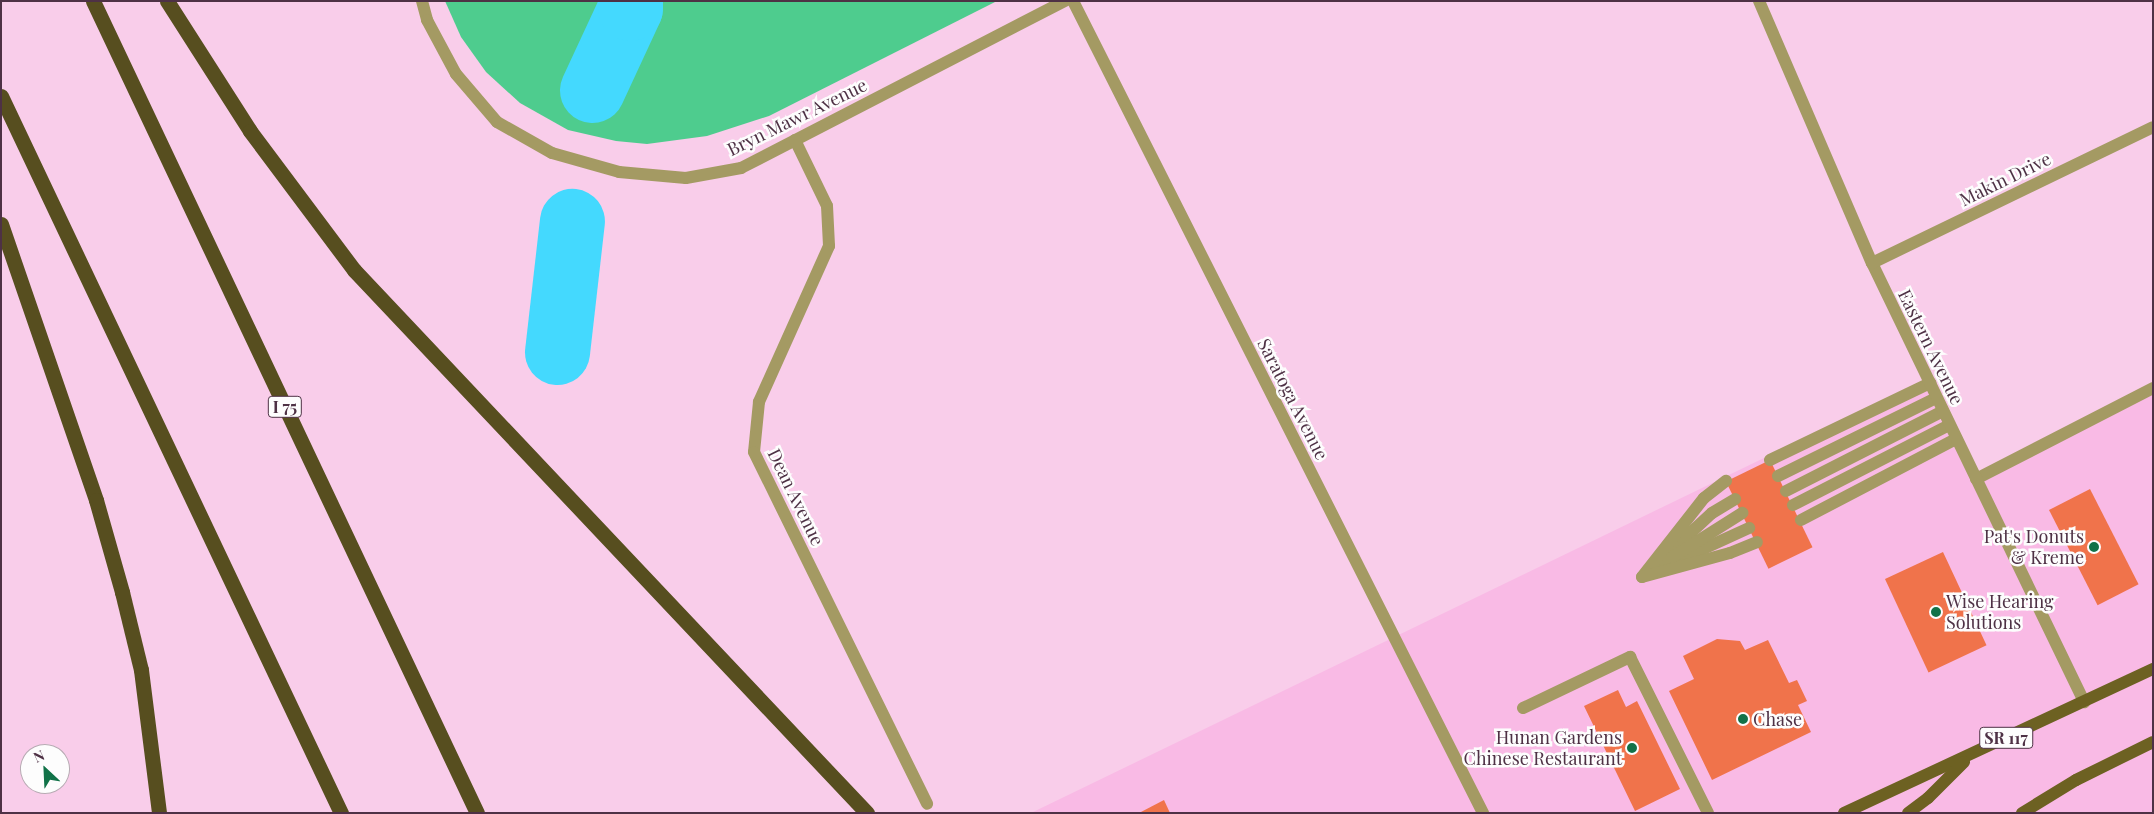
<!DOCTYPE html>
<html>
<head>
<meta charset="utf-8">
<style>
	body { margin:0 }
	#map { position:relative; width:2154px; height:814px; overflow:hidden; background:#f9cdea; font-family:"Playfair Display",serif }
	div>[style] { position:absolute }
	.built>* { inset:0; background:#f9bae5 }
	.green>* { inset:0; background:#4ecc8e }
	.river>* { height:65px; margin:-32.5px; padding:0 32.5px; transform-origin:32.5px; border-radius:32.5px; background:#44d9fe }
	.building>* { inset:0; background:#f0734b; transform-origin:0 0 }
	.lane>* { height:12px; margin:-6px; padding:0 6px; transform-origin:6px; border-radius:6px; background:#a49a63 }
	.street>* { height:12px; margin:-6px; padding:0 6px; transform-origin:6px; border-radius:6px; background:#a49a63 }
	.primary>* { height:12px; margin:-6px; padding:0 6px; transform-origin:6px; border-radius:6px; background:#6d6122 }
	.highway>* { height:15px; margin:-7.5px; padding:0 7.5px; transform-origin:7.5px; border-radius:7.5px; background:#574e1f }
	.dots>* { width:14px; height:14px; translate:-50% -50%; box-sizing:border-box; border:2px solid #fdfdfd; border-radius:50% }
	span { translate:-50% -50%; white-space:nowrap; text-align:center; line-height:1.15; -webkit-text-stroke:5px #fdfdfd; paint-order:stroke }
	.shield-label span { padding:1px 4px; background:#fdfdfd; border:1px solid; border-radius:4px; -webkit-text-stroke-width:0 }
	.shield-label { font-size:16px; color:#4e3145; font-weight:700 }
	.street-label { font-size:18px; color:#4e3145 }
	.poi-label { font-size:18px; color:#4e3145 }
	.right { translate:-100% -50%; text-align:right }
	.left { translate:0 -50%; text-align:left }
	.frame { position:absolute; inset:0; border:2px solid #4e3145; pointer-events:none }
	.north { position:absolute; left:20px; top:744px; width:50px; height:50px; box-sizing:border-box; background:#fdfdfd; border:1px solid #b7abb3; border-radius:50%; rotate:335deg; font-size:14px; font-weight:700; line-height:20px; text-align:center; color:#4e3145 }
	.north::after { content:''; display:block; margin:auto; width:18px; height:22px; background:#117248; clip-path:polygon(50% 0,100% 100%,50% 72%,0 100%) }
</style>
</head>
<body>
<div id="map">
	<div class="built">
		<div style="clip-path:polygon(1927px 379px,1976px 479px,2153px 390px,2153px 813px,1031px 813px)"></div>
	</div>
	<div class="green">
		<div style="clip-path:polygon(445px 1px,997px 1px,769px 116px,707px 136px,647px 144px,616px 141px,568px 130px,520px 103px,486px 72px,461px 37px)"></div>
	</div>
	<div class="river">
		<div style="left:592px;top:90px;width:90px;rotate:-65.1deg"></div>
		<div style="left:630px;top:8px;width:7px;rotate:-90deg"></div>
		<div style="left:557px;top:352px;width:132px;rotate:-83.5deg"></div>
	</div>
	<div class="building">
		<div style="left:1770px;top:460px;width:97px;height:49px;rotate:64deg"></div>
		<div style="left:2090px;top:489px;width:107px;height:46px;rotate:63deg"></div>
		<div style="left:1943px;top:552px;width:103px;height:64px;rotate:65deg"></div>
		<div style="clip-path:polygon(1717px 639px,1740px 641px,1745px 650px,1768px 640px,1789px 683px,1797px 680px,1807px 701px,1798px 705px,1811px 732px,1712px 780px,1669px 691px,1694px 679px,1683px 656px)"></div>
		<div style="clip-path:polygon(1618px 690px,1626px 707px,1637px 701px,1680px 789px,1635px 811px,1584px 706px)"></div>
		<div style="clip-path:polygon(1164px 800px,1170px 813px,1139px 813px)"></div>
	</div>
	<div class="lane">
		<div style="left:1770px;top:460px;width:178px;rotate:-25.7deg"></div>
		<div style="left:1778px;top:476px;width:176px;rotate:-26.3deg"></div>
		<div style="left:1976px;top:479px;width:199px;rotate:-27.2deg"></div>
		<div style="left:1786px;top:491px;width:176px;rotate:-27deg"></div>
		<div style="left:1793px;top:505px;width:175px;rotate:-27.1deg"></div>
		<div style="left:1801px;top:520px;width:175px;rotate:-27.6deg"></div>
		<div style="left:1670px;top:552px;width:57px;rotate:-42.9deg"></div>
		<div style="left:1712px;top:513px;width:27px;rotate:-31deg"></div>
		<div style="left:1681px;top:559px;width:75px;rotate:-24.5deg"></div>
		<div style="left:1652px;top:570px;width:107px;rotate:-32.3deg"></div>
		<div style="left:1642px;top:577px;width:100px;rotate:-51.9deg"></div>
		<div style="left:1704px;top:498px;width:28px;rotate:-38deg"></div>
		<div style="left:1642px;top:577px;width:91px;rotate:-15.3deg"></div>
		<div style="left:1730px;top:553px;width:29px;rotate:-22deg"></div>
		<div style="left:1523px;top:708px;width:119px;rotate:-25.5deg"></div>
		<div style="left:1630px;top:657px;width:174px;rotate:63.4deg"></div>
	</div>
	<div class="street">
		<div style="left:422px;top:1px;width:20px;rotate:75deg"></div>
		<div style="left:427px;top:20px;width:61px;rotate:61.8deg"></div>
		<div style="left:456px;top:74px;width:63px;rotate:49.5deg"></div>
		<div style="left:497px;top:122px;width:63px;rotate:29.4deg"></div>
		<div style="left:552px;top:153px;width:70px;rotate:15.8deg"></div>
		<div style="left:619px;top:172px;width:67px;rotate:5.1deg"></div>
		<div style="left:686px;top:178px;width:56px;rotate:-10.3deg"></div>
		<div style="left:741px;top:168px;width:365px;rotate:-27.3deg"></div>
		<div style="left:1073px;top:1px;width:910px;rotate:63.21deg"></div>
		<div style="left:1759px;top:1px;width:285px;rotate:66.7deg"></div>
		<div style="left:1872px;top:263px;width:488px;rotate:64.2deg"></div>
		<div style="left:795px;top:140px;width:73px;rotate:64.1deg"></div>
		<div style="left:827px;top:206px;width:40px;rotate:87.1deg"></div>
		<div style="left:829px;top:246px;width:171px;rotate:114.2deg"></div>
		<div style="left:759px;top:402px;width:50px;rotate:95.7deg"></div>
		<div style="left:754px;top:452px;width:392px;rotate:63.8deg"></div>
		<div style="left:1872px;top:263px;width:312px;rotate:-25.8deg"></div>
	</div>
	<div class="primary">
		<div style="left:1844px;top:813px;width:341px;rotate:-25deg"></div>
		<div style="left:1908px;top:813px;width:25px;rotate:-37deg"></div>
		<div style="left:1928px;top:798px;width:51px;rotate:-45deg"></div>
		<div style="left:2022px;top:813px;width:63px;rotate:-31.4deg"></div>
		<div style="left:2076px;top:780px;width:86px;rotate:-26.3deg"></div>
	</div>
	<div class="highway">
		<div style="left:93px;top:1px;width:898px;rotate:64.69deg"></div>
		<div style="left:167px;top:1px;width:154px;rotate:57.4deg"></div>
		<div style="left:250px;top:131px;width:174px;rotate:53.2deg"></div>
		<div style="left:354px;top:270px;width:747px;rotate:46.63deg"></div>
		<div style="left:1px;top:96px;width:794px;rotate:64.63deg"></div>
		<div style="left:1px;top:224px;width:292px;rotate:71deg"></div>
		<div style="left:96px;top:500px;width:96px;rotate:74.2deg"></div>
		<div style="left:122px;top:592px;width:80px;rotate:76.3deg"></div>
		<div style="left:141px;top:670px;width:144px;rotate:82.8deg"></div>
	</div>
	<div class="dots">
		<div style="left:2094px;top:547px;background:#117248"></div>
		<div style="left:1936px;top:612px;background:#117248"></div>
		<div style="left:1743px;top:719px;background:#117248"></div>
		<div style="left:1632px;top:748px;background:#117248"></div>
	</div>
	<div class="shield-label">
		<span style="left:285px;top:407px">I 75</span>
		<span style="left:2006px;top:738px">SR 117</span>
	</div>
	<div class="street-label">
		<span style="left:797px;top:117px;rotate:-26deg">Bryn Mawr Avenue</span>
		<span style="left:2005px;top:179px;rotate:-26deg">Makin Drive</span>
		<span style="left:1931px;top:347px;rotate:64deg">Eastern Avenue</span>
		<span style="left:1293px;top:399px;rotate:63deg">Saratoga Avenue</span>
		<span style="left:796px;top:497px;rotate:64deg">Dean Avenue</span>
	</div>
	<div class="poi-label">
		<span class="right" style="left:2084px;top:547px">Pat's Donuts<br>&amp; Kreme</span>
		<span class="left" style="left:1946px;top:612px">Wise Hearing<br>Solutions</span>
		<span class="left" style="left:1753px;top:719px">Chase</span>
		<span class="right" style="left:1622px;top:748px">Hunan Gardens<br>Chinese Restaurant</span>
	</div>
	<div class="frame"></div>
	<div class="north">N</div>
</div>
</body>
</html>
